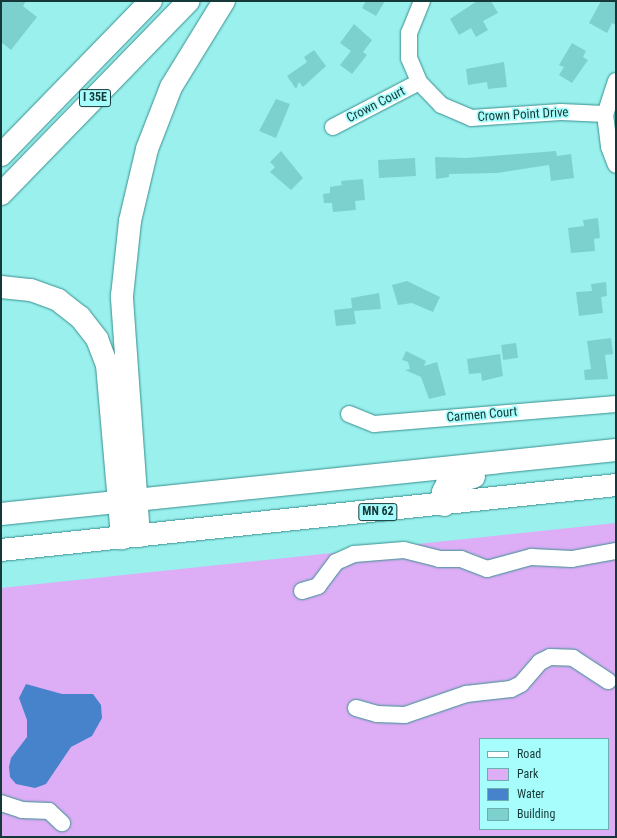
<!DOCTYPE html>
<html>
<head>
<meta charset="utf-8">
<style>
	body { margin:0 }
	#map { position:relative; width:617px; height:838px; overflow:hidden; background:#9af0ed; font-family:"Roboto Condensed",sans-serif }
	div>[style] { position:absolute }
	.green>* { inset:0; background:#ddadf6 }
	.water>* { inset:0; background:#4683ca }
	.building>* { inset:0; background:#7cd1ce; transform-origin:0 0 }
	.roads { filter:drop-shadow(0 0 1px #38908f) drop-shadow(0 0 1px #38908f) }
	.minor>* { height:16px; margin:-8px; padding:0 8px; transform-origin:8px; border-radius:8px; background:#fff }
	.highway>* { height:22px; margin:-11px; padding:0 11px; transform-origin:11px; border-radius:11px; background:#fff }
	span { translate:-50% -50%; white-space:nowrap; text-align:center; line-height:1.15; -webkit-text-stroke:3.5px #a7fdfb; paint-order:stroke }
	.shield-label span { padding:1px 3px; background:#a7fdfb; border:1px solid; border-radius:3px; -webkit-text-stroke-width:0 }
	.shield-label { font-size:12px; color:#153939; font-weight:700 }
	.street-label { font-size:13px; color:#153939 }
	.frame { position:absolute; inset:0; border:2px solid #153939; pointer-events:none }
	.legend { position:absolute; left:479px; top:738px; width:130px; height:92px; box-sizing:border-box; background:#a7fdfb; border:1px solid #6dafad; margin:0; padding:5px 7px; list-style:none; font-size:12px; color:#153939 }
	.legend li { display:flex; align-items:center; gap:8px; height:20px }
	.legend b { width:20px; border:1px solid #6dafad }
</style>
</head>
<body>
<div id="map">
	<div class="green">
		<div style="clip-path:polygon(evenodd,616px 523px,616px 837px,1px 837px,1px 588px,616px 523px,480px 739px,608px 739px,608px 829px,480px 829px,480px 739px)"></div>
	</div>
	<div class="water">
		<div style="clip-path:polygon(26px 684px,62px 694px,93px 694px,101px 705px,102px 718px,92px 736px,71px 747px,46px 784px,35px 788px,16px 784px,10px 777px,9px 767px,11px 758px,27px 737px,27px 720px,19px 698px)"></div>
	</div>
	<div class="building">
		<div style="clip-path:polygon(1px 1px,26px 1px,23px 6px,37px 17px,11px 50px,1px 42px)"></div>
		<div style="clip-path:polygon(366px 1px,385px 1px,376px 16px,362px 8px)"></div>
		<div style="clip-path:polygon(477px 1px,491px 1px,498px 13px,483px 21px,488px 30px,476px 37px,471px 28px,459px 35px,450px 19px)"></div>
		<div style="clip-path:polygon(601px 1px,616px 1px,616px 25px,612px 23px,607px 33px,589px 23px)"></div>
		<div style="clip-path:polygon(354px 24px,372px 40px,363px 52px,367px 55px,352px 74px,340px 65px,351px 51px,340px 43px)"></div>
		<div style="clip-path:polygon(572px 43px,586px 51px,583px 57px,588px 60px,572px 83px,559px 75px,564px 67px,559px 65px)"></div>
		<div style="clip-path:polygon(314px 50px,326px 66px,303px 87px,299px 82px,296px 89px,287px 76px,307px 62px,304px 57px)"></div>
		<div style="clip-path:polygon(504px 62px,507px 87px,488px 89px,487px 82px,468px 85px,466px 69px)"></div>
		<div style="clip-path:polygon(276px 99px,290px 104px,276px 138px,259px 131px)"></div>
		<div style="clip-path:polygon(281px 151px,303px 178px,291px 190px,270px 172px,275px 167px,270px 162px)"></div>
		<div style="clip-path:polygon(556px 151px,557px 156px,571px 154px,574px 178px,551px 181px,549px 165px,497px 173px,449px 174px,449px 177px,436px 179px,435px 157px,466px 158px)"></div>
		<div style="left:415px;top:158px;width:18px;height:37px;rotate:87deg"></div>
		<div style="clip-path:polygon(363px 179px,365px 200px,355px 201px,356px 210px,333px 212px,332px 203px,324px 203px,323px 194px,330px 193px,330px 187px,342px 185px,341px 181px)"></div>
		<div style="clip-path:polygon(598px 218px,600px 238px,594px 239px,595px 251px,571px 253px,568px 228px,584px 226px,583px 220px)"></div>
		<div style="clip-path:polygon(407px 281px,440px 297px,433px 312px,412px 303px,398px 305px,392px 285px)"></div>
		<div style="clip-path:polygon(606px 282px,607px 296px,601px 297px,603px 313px,579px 316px,576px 292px,592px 291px,591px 284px)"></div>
		<div style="clip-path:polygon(379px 293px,381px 309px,354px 311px,356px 324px,336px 326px,334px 310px,352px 308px,351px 298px)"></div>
		<div style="clip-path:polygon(611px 338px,613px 354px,605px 355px,608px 379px,585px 380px,584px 370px,591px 369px,587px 341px)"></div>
		<div style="left:516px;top:343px;width:15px;height:15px;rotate:82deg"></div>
		<div style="clip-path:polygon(406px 351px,426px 361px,424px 366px,437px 362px,446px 395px,429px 399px,421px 377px,405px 370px,410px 369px,408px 362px,402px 360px)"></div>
		<div style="clip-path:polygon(500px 354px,503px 376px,482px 381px,481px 373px,469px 374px,467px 359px)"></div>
	</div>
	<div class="roads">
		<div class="minor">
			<div style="left:422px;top:1px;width:35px;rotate:112deg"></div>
			<div style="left:409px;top:33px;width:25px;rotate:90deg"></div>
			<div style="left:409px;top:58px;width:26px;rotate:67deg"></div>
			<div style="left:419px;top:82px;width:32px;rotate:46deg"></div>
			<div style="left:441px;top:105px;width:33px;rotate:23deg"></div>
			<div style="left:471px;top:118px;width:90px;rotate:-3.8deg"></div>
			<div style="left:561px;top:112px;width:44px;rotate:2.6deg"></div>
			<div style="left:616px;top:81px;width:35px;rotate:108deg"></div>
			<div style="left:605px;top:114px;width:33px;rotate:83deg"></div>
			<div style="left:609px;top:147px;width:19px;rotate:69deg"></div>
			<div style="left:333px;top:127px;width:97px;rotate:-27.6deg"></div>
			<div style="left:349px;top:414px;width:27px;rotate:22deg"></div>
			<div style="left:374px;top:424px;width:243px;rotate:-4.7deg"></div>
			<div style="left:302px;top:591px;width:17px;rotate:-17deg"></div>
			<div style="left:318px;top:586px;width:30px;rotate:-53deg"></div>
			<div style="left:336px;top:562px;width:20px;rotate:-24deg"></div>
			<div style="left:354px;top:554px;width:50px;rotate:-4.6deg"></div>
			<div style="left:404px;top:550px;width:36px;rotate:14deg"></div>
			<div style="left:439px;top:559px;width:22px"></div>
			<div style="left:461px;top:559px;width:28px;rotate:21deg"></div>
			<div style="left:487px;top:569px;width:46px;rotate:-15.3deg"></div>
			<div style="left:531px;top:557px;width:41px;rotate:2.8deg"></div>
			<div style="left:572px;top:559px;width:45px;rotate:-10.3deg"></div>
			<div style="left:356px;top:708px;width:22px;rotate:16deg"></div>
			<div style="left:377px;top:714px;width:28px;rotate:2deg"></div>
			<div style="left:405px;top:715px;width:65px;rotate:-19deg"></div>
			<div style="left:466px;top:694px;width:45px;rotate:-6.3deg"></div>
			<div style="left:511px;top:689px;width:11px;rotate:-27deg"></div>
			<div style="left:521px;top:684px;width:29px;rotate:-49deg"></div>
			<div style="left:540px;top:662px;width:11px;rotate:-27deg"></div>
			<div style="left:550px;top:657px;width:23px;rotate:2deg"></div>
			<div style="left:573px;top:658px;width:42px;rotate:33.3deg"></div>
			<div style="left:1px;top:803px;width:22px;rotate:18deg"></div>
			<div style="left:22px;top:810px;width:27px;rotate:2deg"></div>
			<div style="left:49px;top:811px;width:18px;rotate:43deg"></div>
		</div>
		<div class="highway">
			<div style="left:1px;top:155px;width:215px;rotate:-45.8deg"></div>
			<div style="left:1px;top:194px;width:269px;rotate:-45.8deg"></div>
			<div style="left:1px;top:287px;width:30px;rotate:6deg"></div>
			<div style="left:31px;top:290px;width:29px;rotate:20deg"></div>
			<div style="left:58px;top:300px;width:28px;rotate:38deg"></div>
			<div style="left:80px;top:317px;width:28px;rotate:52deg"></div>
			<div style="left:97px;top:339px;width:28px;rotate:69deg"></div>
			<div style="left:107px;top:365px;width:174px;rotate:85deg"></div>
			<div style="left:444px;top:505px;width:13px;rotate:-94deg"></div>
			<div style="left:443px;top:492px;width:9px;rotate:-63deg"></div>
			<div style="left:447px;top:484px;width:28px;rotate:-15deg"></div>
			<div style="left:1px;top:514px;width:618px;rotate:-5.94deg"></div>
			<div style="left:139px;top:536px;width:241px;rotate:-94.1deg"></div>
			<div style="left:122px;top:296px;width:75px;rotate:-83.9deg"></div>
			<div style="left:130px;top:221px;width:74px;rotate:-76.7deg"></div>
			<div style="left:147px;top:149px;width:66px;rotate:-68.8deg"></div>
			<div style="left:171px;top:87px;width:101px;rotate:-58.4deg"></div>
			<div style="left:1px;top:550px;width:618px;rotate:-6.03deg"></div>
		</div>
	</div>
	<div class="shield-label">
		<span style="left:95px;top:98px">I 35E</span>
		<span style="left:378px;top:512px">MN 62</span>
	</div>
	<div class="street-label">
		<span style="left:376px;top:105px;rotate:-27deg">Crown Court</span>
		<span style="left:523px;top:115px;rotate:-3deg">Crown Point Drive</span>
		<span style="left:482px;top:415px;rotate:-5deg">Carmen Court</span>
	</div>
	<div class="frame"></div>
	<ul class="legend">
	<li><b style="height:5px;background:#fff"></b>Road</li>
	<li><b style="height:11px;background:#ddadf6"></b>Park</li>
	<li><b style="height:11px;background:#4683ca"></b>Water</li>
	<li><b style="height:11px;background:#7cd1ce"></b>Building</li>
	</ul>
</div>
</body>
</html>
